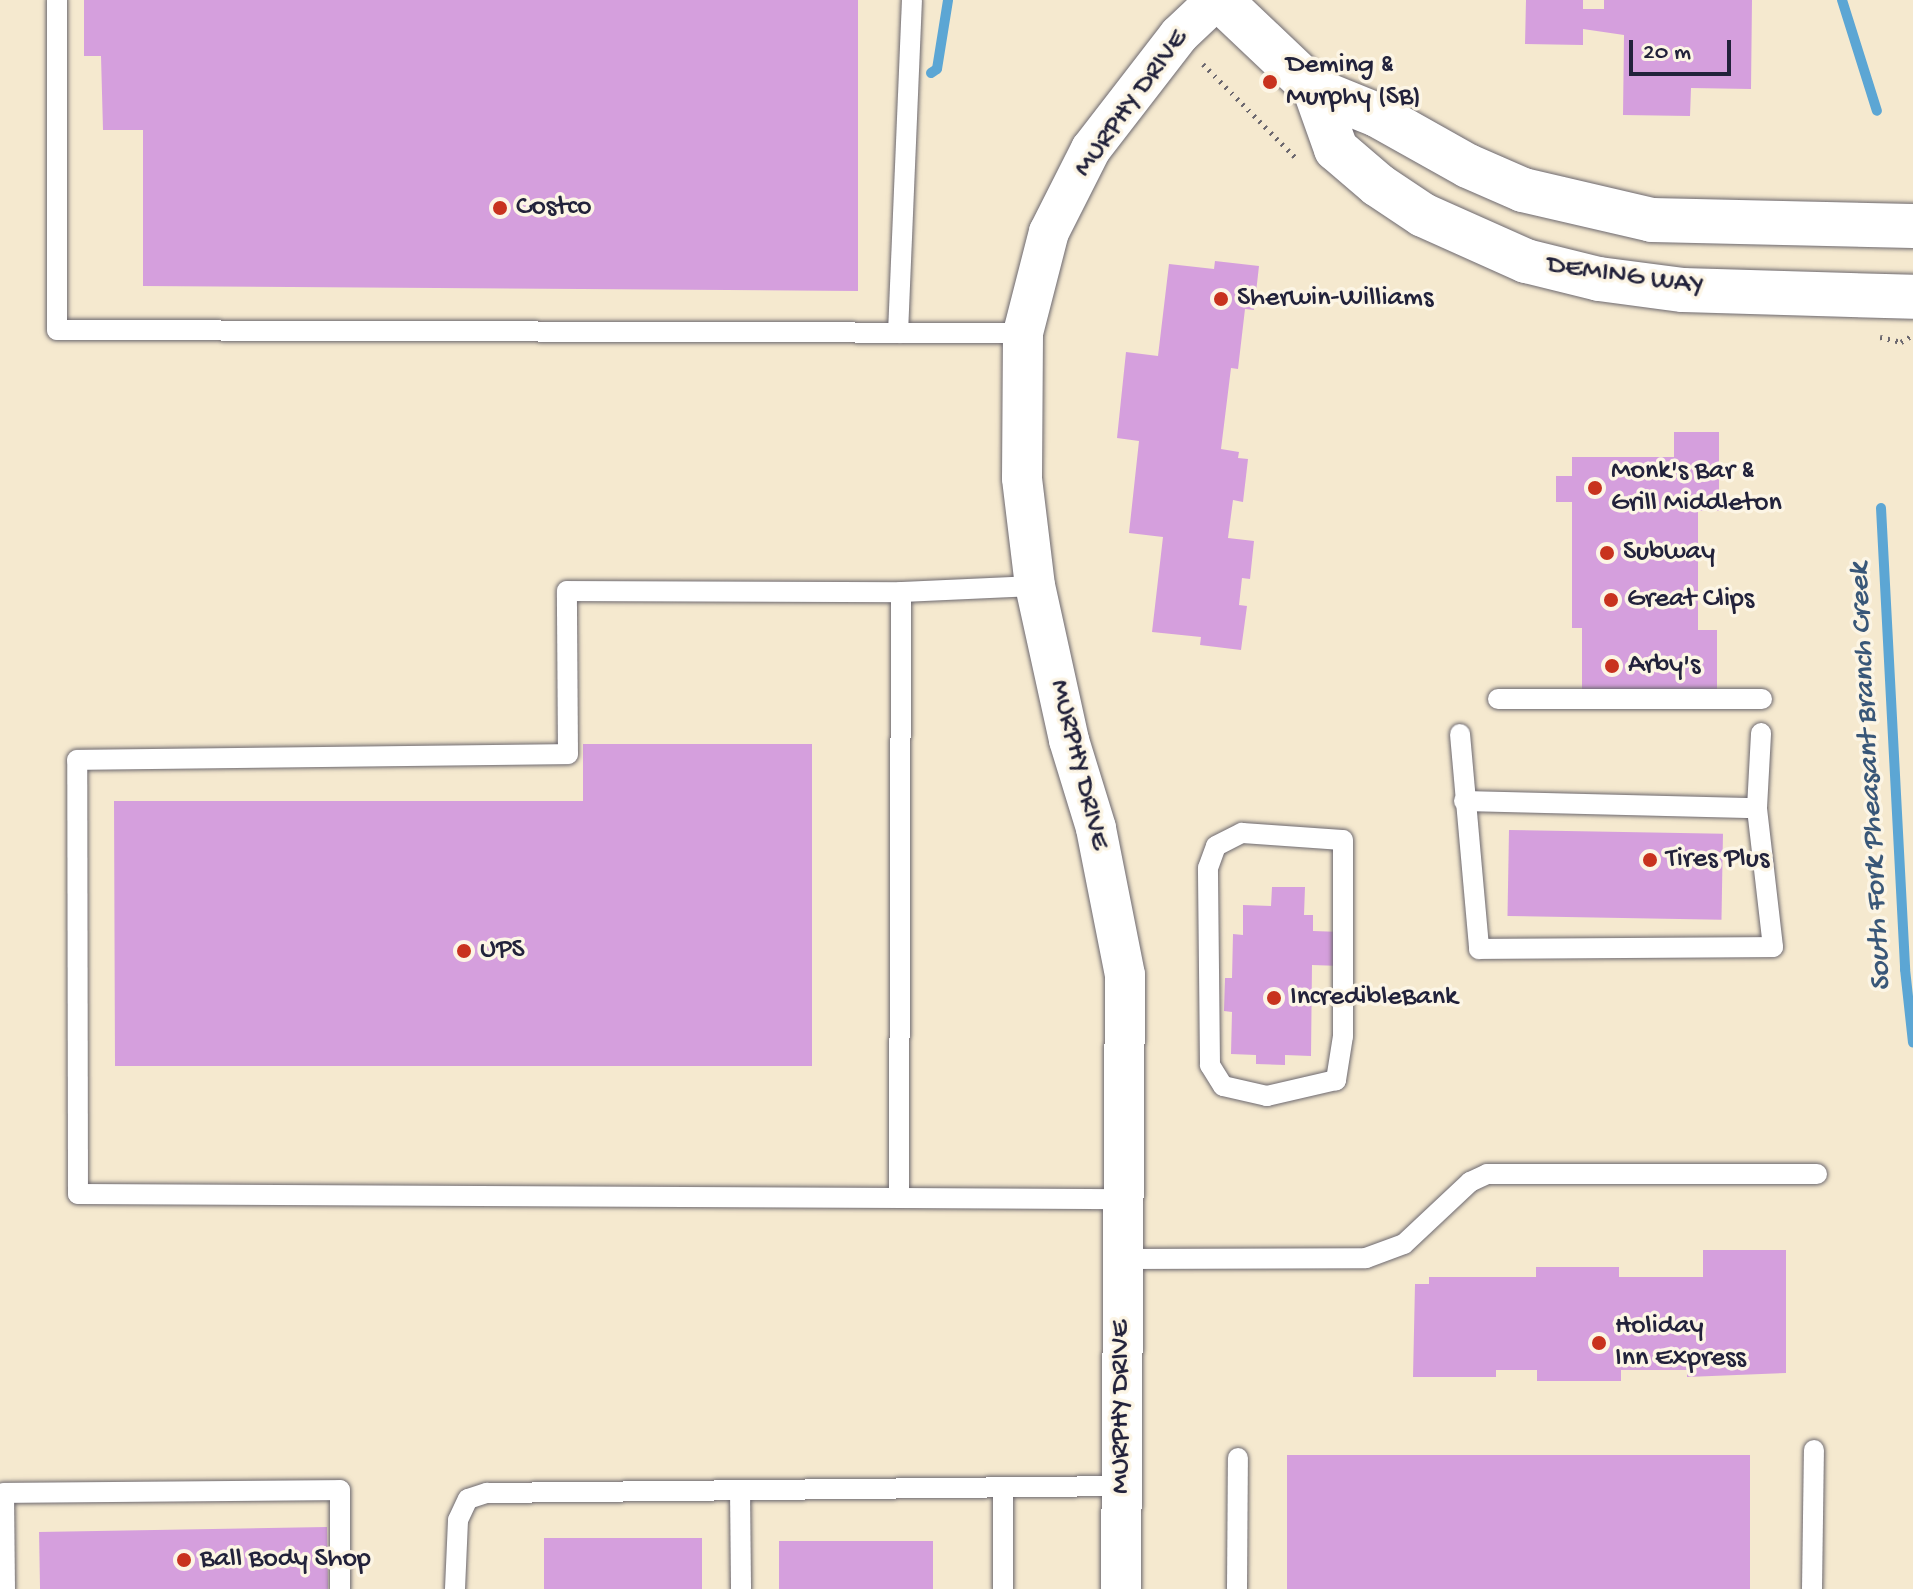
<!DOCTYPE html>
<html>
<head>
<meta charset="utf-8">
<style>
	body { margin:0 }
	#map { position:relative; width:1913px; height:1589px; overflow:hidden; background:#f5e9cf; font-family:"Gochi Hand",sans-serif }
	div>[style] { position:absolute }
	.stream>* { height:10px; margin:-5px; padding:0 5px; transform-origin:5px; border-radius:5px; background:#5ca6d4 }
	.building>* { inset:0; background:#d59fdd; transform-origin:0 0 }
	.path>* { height:5px; margin-top:-2.5px; transform-origin:0; background:repeating-linear-gradient(90deg,#6c686f 0 2px,transparent 0 8px) }
	.roads { filter:drop-shadow(0 0 2px #6c686f) drop-shadow(0 0 2px #6c686f) }
	.service>* { height:20px; margin:-10px; padding:0 10px; transform-origin:10px; border-radius:10px; background:#fff }
	.minor>* { height:40px; margin:-20px; padding:0 20px; transform-origin:20px; border-radius:20px; background:#fff }
	.tertiary>* { height:44px; margin:-22px; padding:0 22px; transform-origin:22px; border-radius:22px; background:#fff }
	.dots>* { width:22px; height:22px; translate:-50% -50%; box-sizing:border-box; border:4px solid #fcf5e5; border-radius:50% }
	span { translate:-50% -50%; white-space:nowrap; text-align:center; line-height:1.15; -webkit-text-stroke:7px #fcf5e5; paint-order:stroke }
	.poi-label { font-size:28px; color:#22223b }
	.left { translate:0 -50%; text-align:left }
	.street-label { font-size:28px; color:#22223b }
	.water-label { font-size:30px; color:#395778; font-style:italic }
	.scale { position:absolute; left:1629px; top:40px; width:102px; height:36px; box-sizing:border-box; border:4px solid #22223b; border-top:0; padding-left:10px; font-size:24px; line-height:28px; white-space:nowrap; color:#22223b; -webkit-text-stroke:6px #fcf5e5; paint-order:stroke }
</style>
</head>
<body>
<div id="map">
	<div class="stream">
		<div style="left:1842px;top:0;width:116px;rotate:72.5deg"></div>
		<div style="left:931px;top:73px;width:7px;rotate:-34deg"></div>
		<div style="left:937px;top:69px;width:70px;rotate:-80.9deg"></div>
		<div style="left:1881px;top:508px;width:462px;rotate:87deg"></div>
		<div style="left:1905px;top:969px;width:74px;rotate:83.8deg"></div>
	</div>
	<div class="building">
		<div style="clip-path:polygon(84px 0,858px 0,858px 291px,143px 286px,143px 130px,103px 130px,101px 56px,84px 56px)"></div>
		<div style="clip-path:polygon(1526px 0,1583px 0,1583px 9px,1604px 9px,1604px 0,1752px 0,1751px 89px,1691px 88px,1690px 116px,1623px 115px,1624px 35px,1583px 29px,1583px 45px,1525px 44px)"></div>
		<div style="clip-path:polygon(1215px 261px,1259px 266px,1254px 310px,1245px 309px,1238px 369px,1231px 368px,1221px 449px,1239px 452px,1238px 458px,1248px 459px,1243px 502px,1233px 500px,1228px 538px,1254px 541px,1250px 579px,1242px 578px,1239px 605px,1247px 606px,1241px 650px,1200px 645px,1201px 637px,1152px 632px,1163px 537px,1129px 533px,1139px 441px,1117px 438px,1126px 352px,1158px 356px,1169px 264px,1214px 269px)"></div>
		<div style="clip-path:polygon(1674px 432px,1719px 432px,1719px 511px,1698px 511px,1698px 630px,1717px 630px,1717px 690px,1582px 690px,1582px 628px,1572px 628px,1572px 502px,1556px 502px,1556px 476px,1572px 476px,1572px 457px,1674px 457px)"></div>
		<div style="clip-path:polygon(583px 744px,812px 744px,812px 1066px,115px 1066px,114px 801px,583px 801px)"></div>
		<div style="left:1509px;top:830px;width:214px;height:86px;rotate:1deg"></div>
		<div style="clip-path:polygon(1272px 887px,1305px 887px,1304px 915px,1313px 915px,1313px 931px,1341px 932px,1341px 966px,1312px 965px,1311px 1056px,1285px 1055px,1285px 1065px,1256px 1064px,1256px 1055px,1231px 1054px,1232px 1012px,1224px 1011px,1225px 978px,1232px 978px,1233px 934px,1243px 935px,1243px 905px,1271px 906px)"></div>
		<div style="clip-path:polygon(1703px 1250px,1786px 1250px,1786px 1373px,1687px 1377px,1687px 1370px,1621px 1370px,1621px 1381px,1537px 1381px,1537px 1370px,1496px 1370px,1496px 1377px,1413px 1377px,1415px 1284px,1429px 1284px,1429px 1277px,1536px 1277px,1536px 1267px,1619px 1267px,1619px 1277px,1703px 1277px)"></div>
		<div style="left:1287px;top:1455px;width:463px;height:134px"></div>
		<div style="left:327px;top:1527px;width:62px;height:288px;rotate:89deg"></div>
		<div style="left:544px;top:1538px;width:158px;height:51px"></div>
		<div style="left:779px;top:1541px;width:154px;height:48px"></div>
	</div>
	<div class="path">
		<div style="left:1203px;top:64px;width:134px;rotate:45.3deg"></div>
		<div style="left:1880px;top:337px;width:22px;rotate:13deg"></div>
		<div style="left:1901px;top:342px;width:12px;rotate:-31deg"></div>
	</div>
	<div class="roads">
		<div class="service">
			<div style="left:57px;top:0;width:330px;rotate:90deg"></div>
			<div style="left:57px;top:330px;width:966px;rotate:0.18deg"></div>
			<div style="left:898px;top:333px;width:333px;rotate:-87.6deg"></div>
			<div style="left:567px;top:591px;width:334px;rotate:0.2deg"></div>
			<div style="left:901px;top:592px;width:606px;rotate:90.19deg"></div>
			<div style="left:899px;top:1198px;width:821px;rotate:-179.72deg"></div>
			<div style="left:78px;top:1194px;width:434px;rotate:-90.1deg"></div>
			<div style="left:77px;top:760px;width:491px;rotate:-0.7deg"></div>
			<div style="left:568px;top:754px;width:163px;rotate:-90.4deg"></div>
			<div style="left:901px;top:592px;width:134px;rotate:-2.6deg"></div>
			<div style="left:1498px;top:699px;width:264px"></div>
			<div style="left:1460px;top:734px;width:216px;rotate:84.9deg"></div>
			<div style="left:1479px;top:949px;width:294px;rotate:-0.4deg"></div>
			<div style="left:1773px;top:947px;width:140px;rotate:-96.6deg"></div>
			<div style="left:1757px;top:808px;width:75px;rotate:-86.9deg"></div>
			<div style="left:1464px;top:801px;width:293px;rotate:1.4deg"></div>
			<div style="left:1242px;top:833px;width:101px;rotate:4deg"></div>
			<div style="left:1343px;top:840px;width:196px;rotate:90deg"></div>
			<div style="left:1343px;top:1036px;width:45px;rotate:99deg"></div>
			<div style="left:1336px;top:1080px;width:71px;rotate:166.9deg"></div>
			<div style="left:1267px;top:1096px;width:45px;rotate:-167.2deg"></div>
			<div style="left:1223px;top:1086px;width:25px;rotate:-122deg"></div>
			<div style="left:1210px;top:1065px;width:197px;rotate:-90.6deg"></div>
			<div style="left:1208px;top:868px;width:23px;rotate:-70deg"></div>
			<div style="left:1216px;top:846px;width:29px;rotate:-27deg"></div>
			<div style="left:899px;top:1198px;width:225px;rotate:0.3deg"></div>
			<div style="left:1123px;top:1259px;width:243px;rotate:-0.2deg"></div>
			<div style="left:1366px;top:1258px;width:40px;rotate:-20.2deg"></div>
			<div style="left:1404px;top:1244px;width:91px;rotate:-43.2deg"></div>
			<div style="left:1470px;top:1182px;width:19px;rotate:-25deg"></div>
			<div style="left:1487px;top:1174px;width:330px"></div>
			<div style="left:1003px;top:1487px;width:102px;rotate:90deg"></div>
			<div style="left:740px;top:1490px;width:99px;rotate:89.4deg"></div>
			<div style="left:5px;top:1589px;width:96px;rotate:-90.6deg"></div>
			<div style="left:4px;top:1493px;width:336px;rotate:-0.5deg"></div>
			<div style="left:340px;top:1490px;width:99px;rotate:90deg"></div>
			<div style="left:455px;top:1589px;width:69px;rotate:-87.5deg"></div>
			<div style="left:458px;top:1520px;width:23px;rotate:-65deg"></div>
			<div style="left:468px;top:1499px;width:20px;rotate:-18deg"></div>
			<div style="left:487px;top:1493px;width:634px;rotate:-0.63deg"></div>
			<div style="left:1237px;top:1589px;width:131px;rotate:-89.6deg"></div>
			<div style="left:1812px;top:1589px;width:139px;rotate:-89.2deg"></div>
		</div>
		<div class="minor">
			<div style="left:1121px;top:1589px;width:614px;rotate:-89.63deg"></div>
			<div style="left:1125px;top:975px;width:150px;rotate:-101.2deg"></div>
			<div style="left:1096px;top:828px;width:92px;rotate:-107.1deg"></div>
			<div style="left:1069px;top:740px;width:158px;rotate:-102.4deg"></div>
			<div style="left:1035px;top:586px;width:109px;rotate:-96.9deg"></div>
			<div style="left:1022px;top:478px;width:145px;rotate:-89.6deg"></div>
			<div style="left:1023px;top:333px;width:104px;rotate:-75.6deg"></div>
			<div style="left:1049px;top:232px;width:93px;rotate:-63.2deg"></div>
			<div style="left:1091px;top:149px;width:144px;rotate:-52.3deg"></div>
			<div style="left:1179px;top:35px;width:51px;rotate:-43.4deg"></div>
		</div>
		<div class="tertiary">
			<div style="left:1220px;top:0;width:131px;rotate:43.5deg"></div>
			<div style="left:1315px;top:90px;width:67px;rotate:22deg"></div>
			<div style="left:1377px;top:115px;width:104px;rotate:29.3deg"></div>
			<div style="left:1468px;top:166px;width:60px;rotate:23.6deg"></div>
			<div style="left:1523px;top:190px;width:132px;rotate:13.1deg"></div>
			<div style="left:1652px;top:220px;width:261px;rotate:1.3deg"></div>
			<div style="left:1315px;top:90px;width:63px;rotate:70.4deg"></div>
			<div style="left:1336px;top:149px;width:55px;rotate:40.6deg"></div>
			<div style="left:1378px;top:185px;width:54px;rotate:33.7deg"></div>
			<div style="left:1423px;top:215px;width:113px;rotate:24.1deg"></div>
			<div style="left:1526px;top:261px;width:75px;rotate:13.9deg"></div>
			<div style="left:1599px;top:279px;width:85px;rotate:7.5deg"></div>
			<div style="left:1683px;top:290px;width:230px;rotate:1.7deg"></div>
		</div>
	</div>
	<div class="dots">
		<div style="left:1270px;top:82px;background:#c8321e"></div>
		<div style="left:500px;top:208px;background:#c8321e"></div>
		<div style="left:1221px;top:299px;background:#c8321e"></div>
		<div style="left:1595px;top:488px;background:#c8321e"></div>
		<div style="left:1607px;top:553px;background:#c8321e"></div>
		<div style="left:1611px;top:600px;background:#c8321e"></div>
		<div style="left:1612px;top:666px;background:#c8321e"></div>
		<div style="left:1650px;top:860px;background:#c8321e"></div>
		<div style="left:464px;top:951px;background:#c8321e"></div>
		<div style="left:1274px;top:998px;background:#c8321e"></div>
		<div style="left:1599px;top:1343px;background:#c8321e"></div>
		<div style="left:184px;top:1560px;background:#c8321e"></div>
	</div>
	<div class="poi-label">
		<span class="left" style="left:1286px;top:82px">Deming &amp;<br>Murphy (SB)</span>
		<span class="left" style="left:516px;top:208px">Costco</span>
		<span class="left" style="left:1237px;top:299px">Sherwin-Williams</span>
		<span class="left" style="left:1611px;top:488px">Monk's Bar &amp;<br>Grill Middleton</span>
		<span class="left" style="left:1623px;top:553px">Subway</span>
		<span class="left" style="left:1627px;top:600px">Great Clips</span>
		<span class="left" style="left:1628px;top:666px">Arby's</span>
		<span class="left" style="left:1666px;top:860px">Tires Plus</span>
		<span class="left" style="left:480px;top:951px">UPS</span>
		<span class="left" style="left:1290px;top:998px">IncredibleBank</span>
		<span class="left" style="left:1615px;top:1343px">Holiday<br>Inn Express</span>
		<span class="left" style="left:200px;top:1560px">Ball Body Shop</span>
	</div>
	<div class="street-label">
		<span style="left:1132px;top:104px;rotate:-54deg">MURPHY DRIVE</span>
		<span style="left:1625px;top:277px;rotate:8deg">DEMING WAY</span>
		<span style="left:1078px;top:765px;rotate:76deg">MURPHY DRIVE</span>
		<span style="left:1122px;top:1407px;rotate:-90deg">MURPHY DRIVE</span>
	</div>
	<div class="water-label">
		<span style="left:1872px;top:777px;rotate:-93deg">South Fork Pheasant Branch Creek</span>
	</div>
	<div class="scale">20 m</div>
</div>
</body>
</html>
